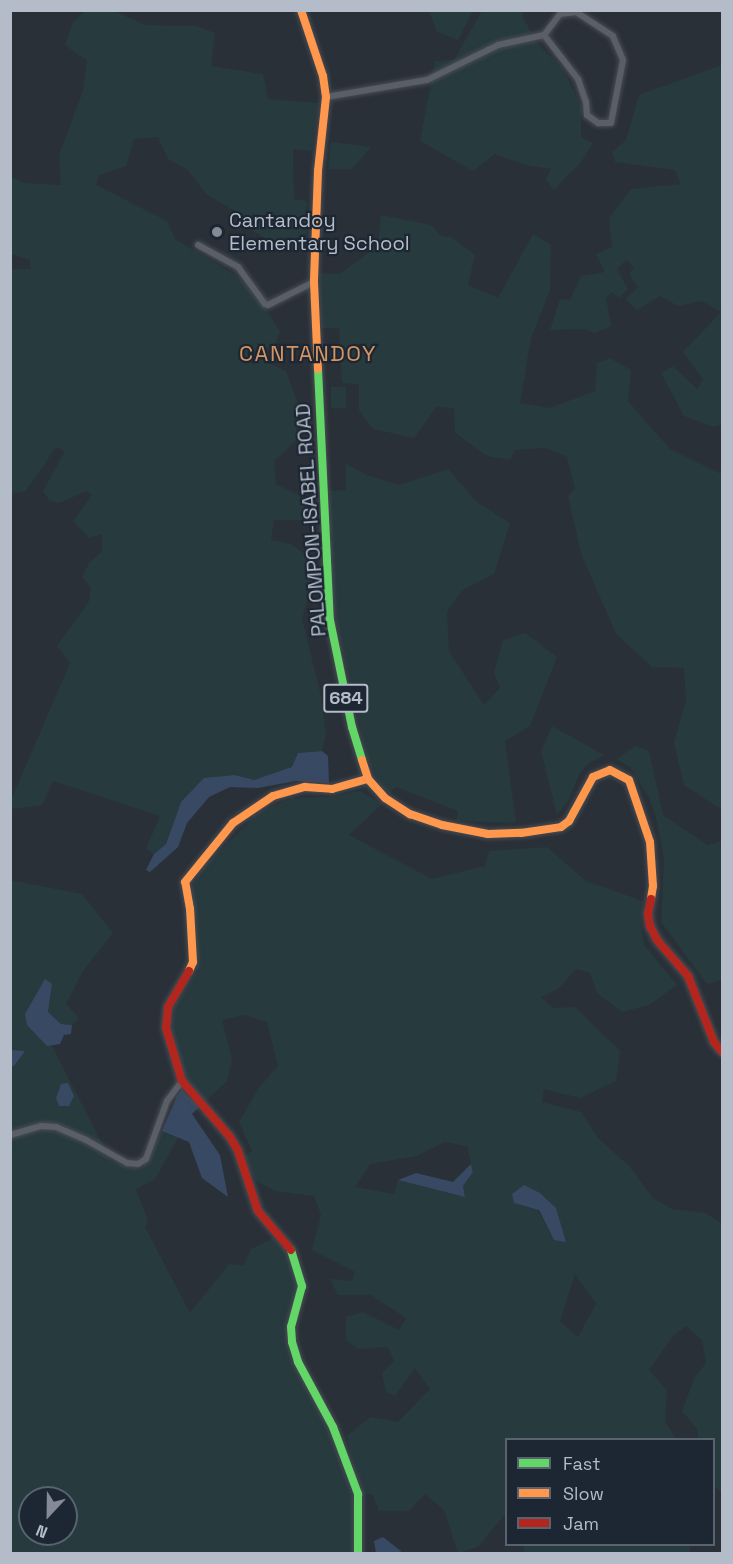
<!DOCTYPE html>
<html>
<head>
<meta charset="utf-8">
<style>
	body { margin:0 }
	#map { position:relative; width:733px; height:1564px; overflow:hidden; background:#2a3038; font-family:"Space Grotesk",sans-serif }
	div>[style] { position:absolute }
	.green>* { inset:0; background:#273a3e; transform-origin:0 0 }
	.water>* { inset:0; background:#384963 }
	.roads { filter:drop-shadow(0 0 2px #484c53) drop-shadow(0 0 2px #484c53) }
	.street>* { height:6px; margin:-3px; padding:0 3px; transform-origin:3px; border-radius:3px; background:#5a5e66 }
	.fast>* { height:8px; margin:-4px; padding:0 4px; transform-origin:4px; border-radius:4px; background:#63d668 }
	.slow>* { height:8px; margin:-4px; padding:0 4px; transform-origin:4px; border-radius:4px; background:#ff974d }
	.jam>* { height:8px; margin:-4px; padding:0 4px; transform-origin:4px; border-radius:4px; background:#b3261e }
	.dots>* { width:16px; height:16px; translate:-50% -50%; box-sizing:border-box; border:3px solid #1d2633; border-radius:50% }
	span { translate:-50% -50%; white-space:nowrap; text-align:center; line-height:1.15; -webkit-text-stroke:4.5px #1d2633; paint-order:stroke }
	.shield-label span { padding:2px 4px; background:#1d2633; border:2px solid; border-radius:4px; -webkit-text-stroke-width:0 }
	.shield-label { font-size:18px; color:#b4bcc9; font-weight:700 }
	.poi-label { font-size:20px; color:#b4bcc9 }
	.left { translate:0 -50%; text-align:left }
	.street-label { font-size:20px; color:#b4bcc9 }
	.quarter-label { font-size:22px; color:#d59563; letter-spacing:1.5px }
	.frame { position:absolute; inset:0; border:12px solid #b4bcc9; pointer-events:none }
	.legend { position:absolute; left:505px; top:1438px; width:210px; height:108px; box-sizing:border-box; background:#1d2633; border:2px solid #59626f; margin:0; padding:8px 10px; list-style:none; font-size:18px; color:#b4bcc9 }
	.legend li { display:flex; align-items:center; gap:12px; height:30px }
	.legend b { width:30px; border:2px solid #59626f }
	.north { position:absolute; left:18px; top:1486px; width:60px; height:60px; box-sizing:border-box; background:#1d2633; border:2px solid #59626f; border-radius:50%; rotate:202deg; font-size:16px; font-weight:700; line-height:24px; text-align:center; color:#b4bcc9 }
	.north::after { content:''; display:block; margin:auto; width:21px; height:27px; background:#848b96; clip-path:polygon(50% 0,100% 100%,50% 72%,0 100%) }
</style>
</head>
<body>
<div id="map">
	<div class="green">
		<div style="clip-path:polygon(525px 10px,522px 15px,536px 42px,564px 70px,581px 107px,581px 137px,593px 143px,581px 162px,554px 190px,546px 180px,551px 169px,525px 165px,495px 154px,473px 171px,420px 141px,435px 61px,454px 60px,482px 11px)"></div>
		<div style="clip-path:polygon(86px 11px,114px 11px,145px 25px,196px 26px,215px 33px,211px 66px,263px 74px,268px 99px,319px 103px,312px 151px,293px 149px,294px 199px,307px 201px,306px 245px,284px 251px,247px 227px,249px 219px,206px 194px,188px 170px,168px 159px,158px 137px,134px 139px,126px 166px,99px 175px,96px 185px,167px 221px,175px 239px,237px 276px,264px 305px,280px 332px,274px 347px,261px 349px,261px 359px,286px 371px,298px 404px,296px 441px,274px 461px,276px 484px,299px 495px,307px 509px,303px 520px,274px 520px,271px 540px,291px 544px,308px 556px,311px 588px,302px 619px,321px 696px,326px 734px,322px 751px,298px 753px,293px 767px,254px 780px,235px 775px,181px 802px,166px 844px,154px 854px,146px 849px,160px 816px,53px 781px,42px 805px,11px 809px,11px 800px,70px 663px,57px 646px,89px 601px,91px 587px,82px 577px,89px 563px,102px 551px,102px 534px,89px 538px,73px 521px,92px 495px,87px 491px,59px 503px,49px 500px,43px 491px,65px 451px,56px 447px,26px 491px,11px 493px,11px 269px,31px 269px,30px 260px,11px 254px,10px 176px,24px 183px,61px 185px,59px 155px,83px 91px,87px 61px,65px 45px,73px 22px)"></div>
		<div style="clip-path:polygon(429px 11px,473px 11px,458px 40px,437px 32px)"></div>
		<div style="clip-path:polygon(722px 65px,722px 424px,714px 427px,684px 416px,661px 373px,673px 366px,697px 389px,703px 379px,683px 352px,721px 312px,702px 301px,678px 306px,660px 296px,637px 310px,626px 299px,638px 287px,629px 274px,634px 267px,626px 260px,617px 269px,628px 289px,619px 298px,612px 292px,606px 298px,611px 326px,595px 333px,584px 329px,550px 330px,560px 299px,570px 300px,581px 276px,605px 272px,596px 254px,612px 247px,609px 218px,631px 189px,681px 184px,675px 170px,615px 162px,612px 152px,626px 140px,639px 95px)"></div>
		<div style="clip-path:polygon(331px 142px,371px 147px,352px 169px,328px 169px)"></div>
		<div style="clip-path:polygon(381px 215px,431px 225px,441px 236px,451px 237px,475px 255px,468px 285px,498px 298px,533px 234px,551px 245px,550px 290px,531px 338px,520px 403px,550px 408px,595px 391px,597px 363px,610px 358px,631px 370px,628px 401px,670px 449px,719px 473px,722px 470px,722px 810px,684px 785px,674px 743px,686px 701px,684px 668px,652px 667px,616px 634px,581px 553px,568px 496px,575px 489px,567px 457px,546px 448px,515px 450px,510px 460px,487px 456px,455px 433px,454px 408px,436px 407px,414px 438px,373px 429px,359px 410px,359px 384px,342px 383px,339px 328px,321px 328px,319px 273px,340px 274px,378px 246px)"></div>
		<div style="left:331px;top:387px;width:15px;height:21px"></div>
		<div style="clip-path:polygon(346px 464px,367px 475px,399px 485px,448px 469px,477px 502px,510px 523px,494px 574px,461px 591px,447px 612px,449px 651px,484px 705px,500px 688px,494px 673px,503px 640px,525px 633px,557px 657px,530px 726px,505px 741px,516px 823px,456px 821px,458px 811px,396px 787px,390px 794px,382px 788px,368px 761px,336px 620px,332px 589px,329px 491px,346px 490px)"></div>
		<div style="clip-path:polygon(552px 726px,604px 755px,589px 763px,580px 773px,567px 803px,557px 815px,541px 751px)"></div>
		<div style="clip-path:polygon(636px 746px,649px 751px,663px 815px,707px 845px,722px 841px,722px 980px,707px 984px,661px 922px,664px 859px,656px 817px,649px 798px,630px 767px,616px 759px)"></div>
		<div style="clip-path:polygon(evenodd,360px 791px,382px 804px,349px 835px,432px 879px,485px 866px,489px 851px,547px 847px,586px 881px,643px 901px,641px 923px,644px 945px,677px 985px,649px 1005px,622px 1012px,597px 993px,590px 973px,576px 969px,558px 989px,541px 997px,553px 1008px,575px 1007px,620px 1051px,616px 1081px,580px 1098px,544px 1089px,542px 1102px,581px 1112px,598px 1138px,629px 1166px,653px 1198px,672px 1209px,706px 1213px,722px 1224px,722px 1493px,714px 1485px,714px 1440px,698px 1439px,697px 1429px,682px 1411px,695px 1377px,706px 1363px,702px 1340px,686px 1326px,672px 1337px,649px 1370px,667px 1390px,665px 1421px,676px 1439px,506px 1440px,506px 1513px,478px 1547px,458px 1553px,444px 1510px,425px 1494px,409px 1511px,379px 1511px,372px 1494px,361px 1494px,346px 1436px,371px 1417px,398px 1422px,430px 1389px,415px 1368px,395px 1396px,386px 1392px,382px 1373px,394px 1361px,388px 1347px,358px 1349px,346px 1340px,346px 1317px,363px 1312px,399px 1330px,406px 1318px,371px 1295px,338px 1295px,330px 1279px,352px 1281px,355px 1272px,312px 1250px,321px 1215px,314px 1196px,275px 1191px,256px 1181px,244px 1156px,252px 1151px,239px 1122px,258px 1089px,278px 1066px,267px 1022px,244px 1015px,222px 1020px,232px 1059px,227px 1081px,205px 1102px,187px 1080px,172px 1030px,175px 1006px,197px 972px,192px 888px,200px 871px,259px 812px,292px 798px,330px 797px,360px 791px,444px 1142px,467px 1146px,473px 1172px,463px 1186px,465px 1197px,398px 1180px,394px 1194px,355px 1187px,370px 1164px,417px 1156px,444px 1142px,360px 791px,524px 1185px,540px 1193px,556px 1208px,554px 1240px,524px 1185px,360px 791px,575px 1274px,596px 1304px,578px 1337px,560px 1322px,575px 1274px)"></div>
		<div style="clip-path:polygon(evenodd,10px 880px,82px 894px,113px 933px,83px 971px,66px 1004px,79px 1018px,72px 1025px,61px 1024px,48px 1012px,52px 984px,31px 1005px,111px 1161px,141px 1170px,162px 1131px,178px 1138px,155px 1179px,136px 1189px,148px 1221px,145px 1227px,190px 1313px,229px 1264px,244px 1265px,251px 1249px,273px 1238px,288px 1252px,299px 1283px,287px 1326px,290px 1355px,333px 1431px,354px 1502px,354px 1553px,11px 1553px,10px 880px,30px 1498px,66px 1498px,66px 1534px,30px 1534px,30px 1498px)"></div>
		<div style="left:524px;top:1544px;width:166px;height:11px"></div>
	</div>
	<div class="water">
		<div style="clip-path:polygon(322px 751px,328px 756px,329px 783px,296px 781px,258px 788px,230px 787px,209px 797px,187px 823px,178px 847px,150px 872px,146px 870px,154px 854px,166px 844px,181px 802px,204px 778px,235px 775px,254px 780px,292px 767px,298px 753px)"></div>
		<div style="clip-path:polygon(45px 979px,52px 984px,48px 1012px,61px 1024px,72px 1025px,71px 1034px,64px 1035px,60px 1044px,47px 1046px,27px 1025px,25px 1014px)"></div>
		<div style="clip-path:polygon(11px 1050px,25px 1051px,14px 1066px,11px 1066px)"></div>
		<div style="clip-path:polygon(68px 1083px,74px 1096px,69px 1106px,59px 1106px,56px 1098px,61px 1084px)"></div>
		<div style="clip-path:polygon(182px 1090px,199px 1107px,192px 1114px,220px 1155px,228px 1197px,202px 1178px,189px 1142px,162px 1131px,177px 1096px)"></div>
		<div style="clip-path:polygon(471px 1164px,473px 1172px,463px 1186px,465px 1197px,398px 1180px,416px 1173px,453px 1182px)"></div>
		<div style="clip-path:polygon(524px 1185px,540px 1193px,556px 1208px,566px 1242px,554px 1240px,539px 1210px,514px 1203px,512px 1194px)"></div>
		<div style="clip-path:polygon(383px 1537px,401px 1551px,400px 1553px,376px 1553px,374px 1541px)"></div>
	</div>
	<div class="roads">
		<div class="street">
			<div style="left:326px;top:97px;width:102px;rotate:-9.6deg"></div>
			<div style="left:427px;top:80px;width:79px;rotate:-26.2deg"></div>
			<div style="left:498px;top:45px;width:47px;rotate:-12.3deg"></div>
			<div style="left:544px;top:35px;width:56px;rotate:52.3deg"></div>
			<div style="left:578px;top:79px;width:24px;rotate:71deg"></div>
			<div style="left:586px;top:102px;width:13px;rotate:86deg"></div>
			<div style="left:587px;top:115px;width:14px;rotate:36deg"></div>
			<div style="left:598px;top:123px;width:13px"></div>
			<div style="left:611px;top:123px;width:64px;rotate:-79.2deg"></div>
			<div style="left:623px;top:60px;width:26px;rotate:-113deg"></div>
			<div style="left:613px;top:36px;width:44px;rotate:-147deg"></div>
			<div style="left:576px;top:12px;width:16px;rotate:173deg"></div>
			<div style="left:560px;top:14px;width:26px;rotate:127deg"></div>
			<div style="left:198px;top:245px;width:46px;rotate:28.8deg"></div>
			<div style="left:238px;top:267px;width:46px;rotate:53.9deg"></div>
			<div style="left:265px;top:304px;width:3px;rotate:18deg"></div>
			<div style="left:268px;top:305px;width:51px;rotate:-26.6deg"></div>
			<div style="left:10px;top:1135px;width:32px;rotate:-16deg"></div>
			<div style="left:41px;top:1126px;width:15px;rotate:4deg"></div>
			<div style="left:56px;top:1127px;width:33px;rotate:23deg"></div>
			<div style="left:86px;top:1140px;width:47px;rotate:29.3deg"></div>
			<div style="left:127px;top:1163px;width:11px;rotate:5deg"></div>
			<div style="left:138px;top:1164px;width:9px;rotate:-32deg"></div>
			<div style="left:146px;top:1159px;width:62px;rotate:-70.1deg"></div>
			<div style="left:167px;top:1101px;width:25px;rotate:-53deg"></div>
		</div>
		<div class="fast">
			<div style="left:318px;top:369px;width:251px;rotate:87.3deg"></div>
			<div style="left:330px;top:620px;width:109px;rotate:78.4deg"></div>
			<div style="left:352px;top:727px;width:34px;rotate:73deg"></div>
			<div style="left:291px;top:1250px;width:38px;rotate:73deg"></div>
			<div style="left:302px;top:1286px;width:42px;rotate:105deg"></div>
			<div style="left:291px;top:1327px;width:15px;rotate:86deg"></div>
			<div style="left:292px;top:1342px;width:21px;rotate:73deg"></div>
			<div style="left:298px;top:1362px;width:74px;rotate:61.7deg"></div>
			<div style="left:333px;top:1427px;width:72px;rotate:69.5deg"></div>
			<div style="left:358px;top:1494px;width:60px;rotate:90deg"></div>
		</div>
		<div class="slow">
			<div style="left:301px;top:10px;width:70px;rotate:71.6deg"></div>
			<div style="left:323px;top:76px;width:21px;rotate:82deg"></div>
			<div style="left:326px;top:97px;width:74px;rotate:96.2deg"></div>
			<div style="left:318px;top:171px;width:111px;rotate:92.1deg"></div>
			<div style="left:314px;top:282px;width:87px;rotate:87.4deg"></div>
			<div style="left:362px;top:760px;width:20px;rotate:72deg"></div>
			<div style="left:368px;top:779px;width:25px;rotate:48deg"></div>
			<div style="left:385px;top:798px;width:30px;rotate:33deg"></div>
			<div style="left:410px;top:814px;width:34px;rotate:19deg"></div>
			<div style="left:442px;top:825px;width:47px;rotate:11.1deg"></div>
			<div style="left:488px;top:834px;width:33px;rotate:-2deg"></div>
			<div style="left:521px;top:833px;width:40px;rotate:-8.5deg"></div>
			<div style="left:561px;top:827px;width:10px;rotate:-37deg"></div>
			<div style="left:569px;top:821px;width:50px;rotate:-61.4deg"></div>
			<div style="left:593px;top:777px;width:18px;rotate:-22deg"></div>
			<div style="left:610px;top:770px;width:21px;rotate:28deg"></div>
			<div style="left:629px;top:780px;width:65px;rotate:71.3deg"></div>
			<div style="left:650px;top:842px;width:44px;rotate:86.1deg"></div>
			<div style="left:653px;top:886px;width:13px;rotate:99deg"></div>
			<div style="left:189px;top:971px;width:10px;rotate:-66deg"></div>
			<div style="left:193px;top:962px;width:53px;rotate:-93.2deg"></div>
			<div style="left:190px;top:909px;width:27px;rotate:-100deg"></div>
			<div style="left:185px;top:882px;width:76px;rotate:-50.9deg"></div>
			<div style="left:233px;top:823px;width:48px;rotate:-34deg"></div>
			<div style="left:273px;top:796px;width:33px;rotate:-16deg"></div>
			<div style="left:305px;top:787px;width:27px;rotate:4deg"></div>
			<div style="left:332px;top:789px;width:37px;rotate:-16deg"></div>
		</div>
		<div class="jam">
			<div style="left:651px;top:899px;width:15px;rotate:101deg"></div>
			<div style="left:648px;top:914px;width:12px;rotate:81deg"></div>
			<div style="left:650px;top:926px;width:16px;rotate:63deg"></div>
			<div style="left:657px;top:940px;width:48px;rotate:49.3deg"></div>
			<div style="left:688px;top:976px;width:71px;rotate:68.5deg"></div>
			<div style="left:714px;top:1042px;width:13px;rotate:51deg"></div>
			<div style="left:189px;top:971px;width:42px;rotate:120.3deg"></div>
			<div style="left:168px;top:1007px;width:21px;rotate:95deg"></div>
			<div style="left:166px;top:1028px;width:55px;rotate:73.2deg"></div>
			<div style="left:182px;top:1081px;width:74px;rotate:49.4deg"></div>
			<div style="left:230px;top:1137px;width:16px;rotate:60deg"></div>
			<div style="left:238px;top:1151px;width:63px;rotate:71.6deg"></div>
			<div style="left:258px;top:1211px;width:51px;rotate:49.8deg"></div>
		</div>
	</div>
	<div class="dots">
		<div style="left:217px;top:232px;background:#848b96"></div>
	</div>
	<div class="shield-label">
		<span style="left:346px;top:698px">684</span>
	</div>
	<div class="poi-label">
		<span class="left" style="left:229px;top:232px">Cantandoy<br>Elementary School</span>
	</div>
	<div class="street-label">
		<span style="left:311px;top:520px;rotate:-94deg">PALOMPON-ISABEL ROAD</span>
	</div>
	<div class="quarter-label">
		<span style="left:308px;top:354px">CANTANDOY</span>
	</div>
	<div class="frame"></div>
	<ul class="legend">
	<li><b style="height:8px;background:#63d668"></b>Fast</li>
	<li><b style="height:8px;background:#ff974d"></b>Slow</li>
	<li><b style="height:8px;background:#b3261e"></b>Jam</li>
	</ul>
	<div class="north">N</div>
</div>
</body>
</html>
